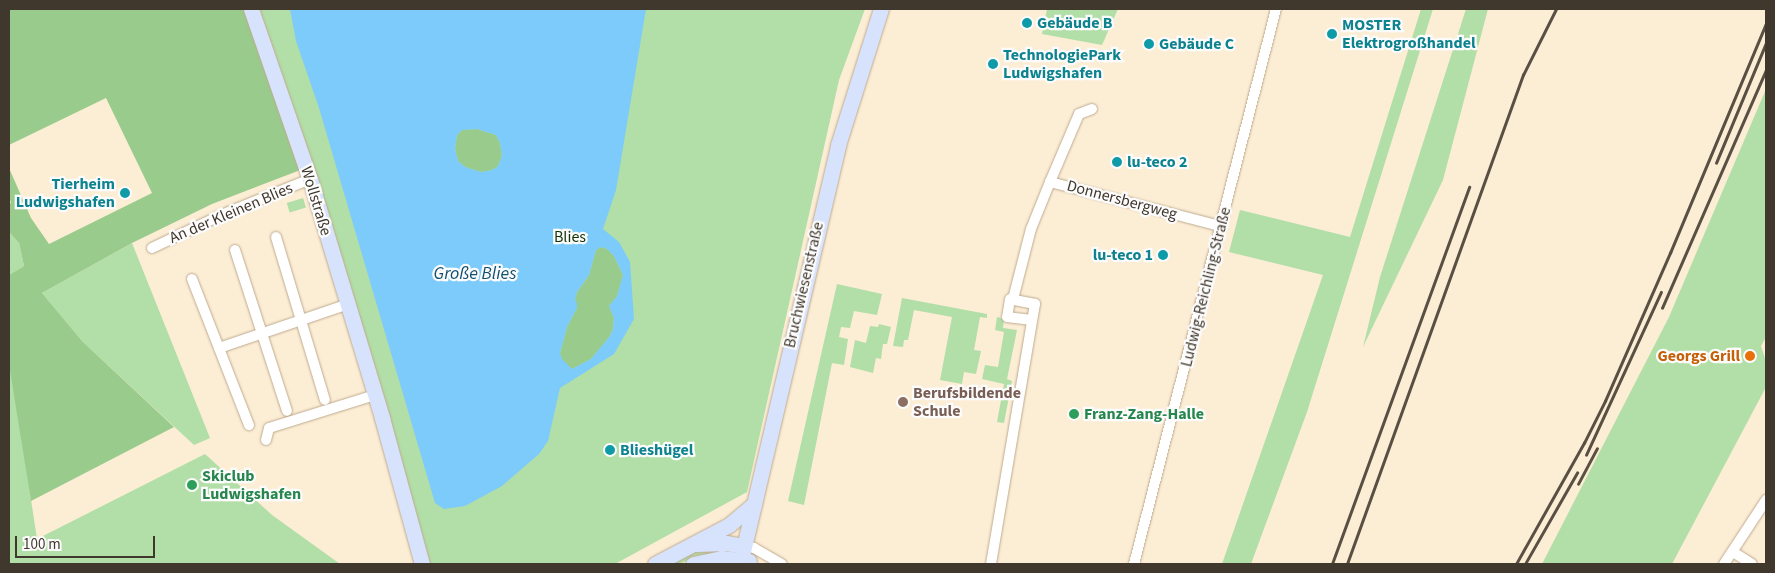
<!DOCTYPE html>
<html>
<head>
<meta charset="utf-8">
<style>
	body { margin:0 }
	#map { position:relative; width:1775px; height:573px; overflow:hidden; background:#fcedd5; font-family:"Source Sans 3",sans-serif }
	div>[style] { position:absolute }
	.green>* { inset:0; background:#b2dea7; transform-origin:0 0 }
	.forest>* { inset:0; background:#99cc8c }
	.water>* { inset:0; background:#7ccbfa }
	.roads { filter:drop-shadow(0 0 1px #beab8e) drop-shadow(0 0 1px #beab8e) }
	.street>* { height:10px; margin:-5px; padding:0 5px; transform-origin:5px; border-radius:5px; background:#fff }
	.secondary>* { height:15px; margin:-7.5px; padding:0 7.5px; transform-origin:7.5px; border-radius:7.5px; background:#d7e2fd }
	.rail>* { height:2.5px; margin:-1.25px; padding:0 1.25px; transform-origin:1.25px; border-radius:1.25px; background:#595043 }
	.dots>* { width:14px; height:14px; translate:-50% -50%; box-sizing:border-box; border:2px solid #fcfcfc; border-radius:50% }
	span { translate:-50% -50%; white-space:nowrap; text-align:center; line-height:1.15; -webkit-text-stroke:4.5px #fcfcfc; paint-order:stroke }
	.culture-label { font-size:16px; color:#0d838f; font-weight:700 }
	.left { translate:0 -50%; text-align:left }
	.right { translate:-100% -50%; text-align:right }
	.street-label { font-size:16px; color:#40382d }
	.park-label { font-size:16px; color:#123307 }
	.food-label { font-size:16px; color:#c56008; font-weight:700 }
	.education-label { font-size:16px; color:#785e54; font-weight:700 }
	.leisure-label { font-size:16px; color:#27864d; font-weight:700 }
	.water-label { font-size:18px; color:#125070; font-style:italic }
	.frame { position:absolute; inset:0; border:10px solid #40382d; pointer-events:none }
	.scale { position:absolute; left:15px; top:536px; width:140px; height:22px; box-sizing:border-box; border:2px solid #40382d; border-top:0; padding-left:6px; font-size:15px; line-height:18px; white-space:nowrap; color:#40382d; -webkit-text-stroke:4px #fcfcfc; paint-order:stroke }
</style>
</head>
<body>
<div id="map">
	<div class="green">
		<div style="clip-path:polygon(258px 9px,865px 9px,839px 80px,747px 492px,615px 564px,426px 564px,315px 178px)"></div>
		<div style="clip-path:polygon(1047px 9px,1118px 9px,1102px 45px,1042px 34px)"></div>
		<div style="clip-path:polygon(1421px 9px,1433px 9px,1307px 412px,1251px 564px,1222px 564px,1323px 275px,1229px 252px,1240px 210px,1350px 237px)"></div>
		<div style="clip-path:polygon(1466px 9px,1488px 9px,1443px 180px,1363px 347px,1380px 277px)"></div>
		<div style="clip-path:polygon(1766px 89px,1766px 337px,1761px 346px,1766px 361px,1766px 387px,1672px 564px,1542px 564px,1669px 317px)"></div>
		<div style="left:303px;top:198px;width:10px;height:17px;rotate:73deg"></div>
		<div style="clip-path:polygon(9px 232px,19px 243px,24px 266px,9px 275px)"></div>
		<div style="clip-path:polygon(132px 243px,210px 438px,194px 445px,83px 342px,42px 293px)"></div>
		<div style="clip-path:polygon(837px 284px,882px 294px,877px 315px,854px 311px,850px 328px,841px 327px,839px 337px,848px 339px,844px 365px,832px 363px,804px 505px,788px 501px)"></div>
		<div style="clip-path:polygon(902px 298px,987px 314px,987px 318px,980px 317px,974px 350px,981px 351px,976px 374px,964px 372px,962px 384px,940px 380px,952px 317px,914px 310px,908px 340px,904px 340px,903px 347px,893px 346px)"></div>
		<div style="clip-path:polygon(997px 317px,1004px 319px,1003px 328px,1017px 330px,1007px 379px,1012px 381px,1004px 423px,997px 422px,1004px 384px,982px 379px,985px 365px,998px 367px,1004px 332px,995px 330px)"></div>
		<div style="clip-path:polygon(879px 324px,891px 327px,887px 344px,883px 344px,881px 359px,876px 358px,873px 373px,850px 367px,855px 340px,866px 343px,870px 326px,878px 327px)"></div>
		<div style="clip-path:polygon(10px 363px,37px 539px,205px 454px,272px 515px,340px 564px,9px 564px)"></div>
		<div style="clip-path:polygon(724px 547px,723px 554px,699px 556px,679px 564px,669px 564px,700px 550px)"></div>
	</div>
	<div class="forest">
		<div style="clip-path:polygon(9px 9px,247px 9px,303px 169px,212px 204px,132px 243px,42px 293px,83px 342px,174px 427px,31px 501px,9px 364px,9px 275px,24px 266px,19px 243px,9px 232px,9px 204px,11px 203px,9px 197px,9px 168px,31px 218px,49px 244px,152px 193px,106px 98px,9px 145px)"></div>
		<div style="clip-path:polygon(477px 129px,496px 135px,500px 143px,502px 156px,498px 166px,492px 170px,481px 172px,465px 167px,458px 161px,455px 149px,457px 135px,462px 130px)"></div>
		<div style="clip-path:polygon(601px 247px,607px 249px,614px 256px,623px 275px,617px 297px,609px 306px,614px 318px,613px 329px,610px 336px,591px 359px,572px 369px,562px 360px,560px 353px,567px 327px,577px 308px,575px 300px,577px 292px,589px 275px,596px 250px)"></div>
	</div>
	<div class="water">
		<div style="clip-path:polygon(evenodd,290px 9px,646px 9px,616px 190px,603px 229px,619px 242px,630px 262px,634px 319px,614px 354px,560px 388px,548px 441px,539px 454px,502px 486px,465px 506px,444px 509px,435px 503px,319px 108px,296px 41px,290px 9px,477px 129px,496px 135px,500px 143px,502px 156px,498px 166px,492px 170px,481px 172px,465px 167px,458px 161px,455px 149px,457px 135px,462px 130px,477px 129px,290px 9px,601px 247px,607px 249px,614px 256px,623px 275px,617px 296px,609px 306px,614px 318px,613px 329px,610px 336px,591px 359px,572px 369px,562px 359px,560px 353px,567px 327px,577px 308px,577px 303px,575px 300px,577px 292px,589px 275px,596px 250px,601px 247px)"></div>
	</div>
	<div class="roads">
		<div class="street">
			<div style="left:1092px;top:109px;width:14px;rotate:159deg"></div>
			<div style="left:1079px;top:114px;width:74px;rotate:113.1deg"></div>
			<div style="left:1050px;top:182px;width:176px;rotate:14.5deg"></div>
			<div style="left:276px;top:237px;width:170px;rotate:73.3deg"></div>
			<div style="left:152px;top:248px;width:74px;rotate:-25.5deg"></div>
			<div style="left:219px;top:216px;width:98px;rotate:-22.1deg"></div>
			<div style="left:235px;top:250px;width:169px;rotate:72.1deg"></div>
			<div style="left:192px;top:279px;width:157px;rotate:68.7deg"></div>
			<div style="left:1013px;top:299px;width:72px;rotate:-75.6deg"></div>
			<div style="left:1031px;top:229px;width:51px;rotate:-68deg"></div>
			<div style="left:219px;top:348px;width:136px;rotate:-18.8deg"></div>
			<div style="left:266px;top:440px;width:12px;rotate:-76deg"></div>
			<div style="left:269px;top:428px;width:111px;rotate:-17.3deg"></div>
			<div style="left:744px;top:546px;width:10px;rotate:11deg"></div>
			<div style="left:754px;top:548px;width:32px;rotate:30deg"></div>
			<div style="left:1733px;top:552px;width:22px;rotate:32deg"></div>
			<div style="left:991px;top:564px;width:264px;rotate:-80.4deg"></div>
			<div style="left:1035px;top:304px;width:25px;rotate:-169deg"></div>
			<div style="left:1010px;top:299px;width:18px;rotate:99deg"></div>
			<div style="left:1007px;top:317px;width:25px;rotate:7deg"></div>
			<div style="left:1134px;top:564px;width:573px;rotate:-75.65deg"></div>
			<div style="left:1724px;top:564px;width:77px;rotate:-56.7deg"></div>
		</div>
		<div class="secondary">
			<div style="left:251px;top:9px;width:180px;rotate:70.9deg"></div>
			<div style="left:310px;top:179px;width:250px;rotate:73.2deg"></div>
			<div style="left:382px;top:418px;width:151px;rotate:74.7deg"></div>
			<div style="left:696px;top:544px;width:30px;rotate:-2deg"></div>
			<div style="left:726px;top:543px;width:18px;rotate:9deg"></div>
			<div style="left:655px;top:564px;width:84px;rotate:-27.8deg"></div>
			<div style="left:729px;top:525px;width:33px;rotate:-40deg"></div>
			<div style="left:693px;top:564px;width:29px;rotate:-12deg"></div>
			<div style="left:721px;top:558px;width:28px;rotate:6deg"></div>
			<div style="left:740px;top:564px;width:430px;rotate:-76.8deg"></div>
			<div style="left:838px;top:145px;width:143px;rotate:-72.5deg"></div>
		</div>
	</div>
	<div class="rail">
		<div style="left:1716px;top:163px;width:130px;rotate:-67.4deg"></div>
		<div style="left:1662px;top:308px;width:260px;rotate:-66.4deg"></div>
		<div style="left:1586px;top:455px;width:179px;rotate:-65.3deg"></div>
		<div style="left:1578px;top:484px;width:40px;rotate:-62deg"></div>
		<div style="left:1332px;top:564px;width:401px;rotate:-70deg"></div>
		<div style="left:1347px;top:564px;width:520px;rotate:-70.21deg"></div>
		<div style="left:1523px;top:75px;width:74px;rotate:-63.4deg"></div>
		<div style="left:1516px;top:564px;width:139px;rotate:-60.7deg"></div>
		<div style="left:1584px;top:443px;width:47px;rotate:-63.4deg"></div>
		<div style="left:1605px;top:401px;width:162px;rotate:-66.3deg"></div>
		<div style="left:1670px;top:253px;width:249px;rotate:-67.3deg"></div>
		<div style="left:1525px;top:564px;width:105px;rotate:-60.3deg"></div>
	</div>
	<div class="dots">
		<div style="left:1027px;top:23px;background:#0f9aa8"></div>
		<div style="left:1332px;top:34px;background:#0f9aa8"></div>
		<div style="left:1149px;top:44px;background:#0f9aa8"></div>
		<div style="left:993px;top:64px;background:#0f9aa8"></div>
		<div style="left:1117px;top:162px;background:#0f9aa8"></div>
		<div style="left:125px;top:193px;background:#0f9aa8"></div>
		<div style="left:1163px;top:255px;background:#0f9aa8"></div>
		<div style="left:1750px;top:356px;background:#e8710a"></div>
		<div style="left:903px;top:402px;background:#8d6e63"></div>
		<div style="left:1074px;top:414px;background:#2e9e5b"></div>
		<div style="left:610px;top:450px;background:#0f9aa8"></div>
		<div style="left:192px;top:485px;background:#2e9e5b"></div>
	</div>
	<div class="culture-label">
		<span class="left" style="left:1037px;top:23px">Gebäude B</span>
		<span class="left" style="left:1342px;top:34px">MOSTER<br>Elektrogroßhandel</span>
		<span class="left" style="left:1159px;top:44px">Gebäude C</span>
		<span class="left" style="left:1003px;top:64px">TechnologiePark<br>Ludwigshafen</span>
		<span class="left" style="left:1127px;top:162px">lu-teco 2</span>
		<span class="right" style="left:115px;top:193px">Tierheim<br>Ludwigshafen</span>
		<span class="right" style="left:1153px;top:255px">lu-teco 1</span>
		<span class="left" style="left:620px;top:450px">Blieshügel</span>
	</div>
	<div class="street-label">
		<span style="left:1122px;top:200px;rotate:15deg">Donnersbergweg</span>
		<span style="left:316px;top:201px;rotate:73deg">Wollstraße</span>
		<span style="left:231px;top:213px;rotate:-23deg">An der Kleinen Blies</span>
		<span style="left:804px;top:285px;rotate:-77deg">Bruchwiesenstraße</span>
		<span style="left:1206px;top:287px;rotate:-76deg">Ludwig-Reichling-Straße</span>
	</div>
	<div class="park-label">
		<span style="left:570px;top:237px">Blies</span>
	</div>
	<div class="food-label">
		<span class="right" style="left:1740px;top:356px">Georgs Grill</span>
	</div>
	<div class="education-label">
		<span class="left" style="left:913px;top:402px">Berufsbildende<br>Schule</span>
	</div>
	<div class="leisure-label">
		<span class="left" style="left:1084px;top:414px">Franz-Zang-Halle</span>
		<span class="left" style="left:202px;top:485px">Skiclub<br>Ludwigshafen</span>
	</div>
	<div class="water-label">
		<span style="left:475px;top:274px">Große Blies</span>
	</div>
	<div class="frame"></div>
	<div class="scale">100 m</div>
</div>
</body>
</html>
